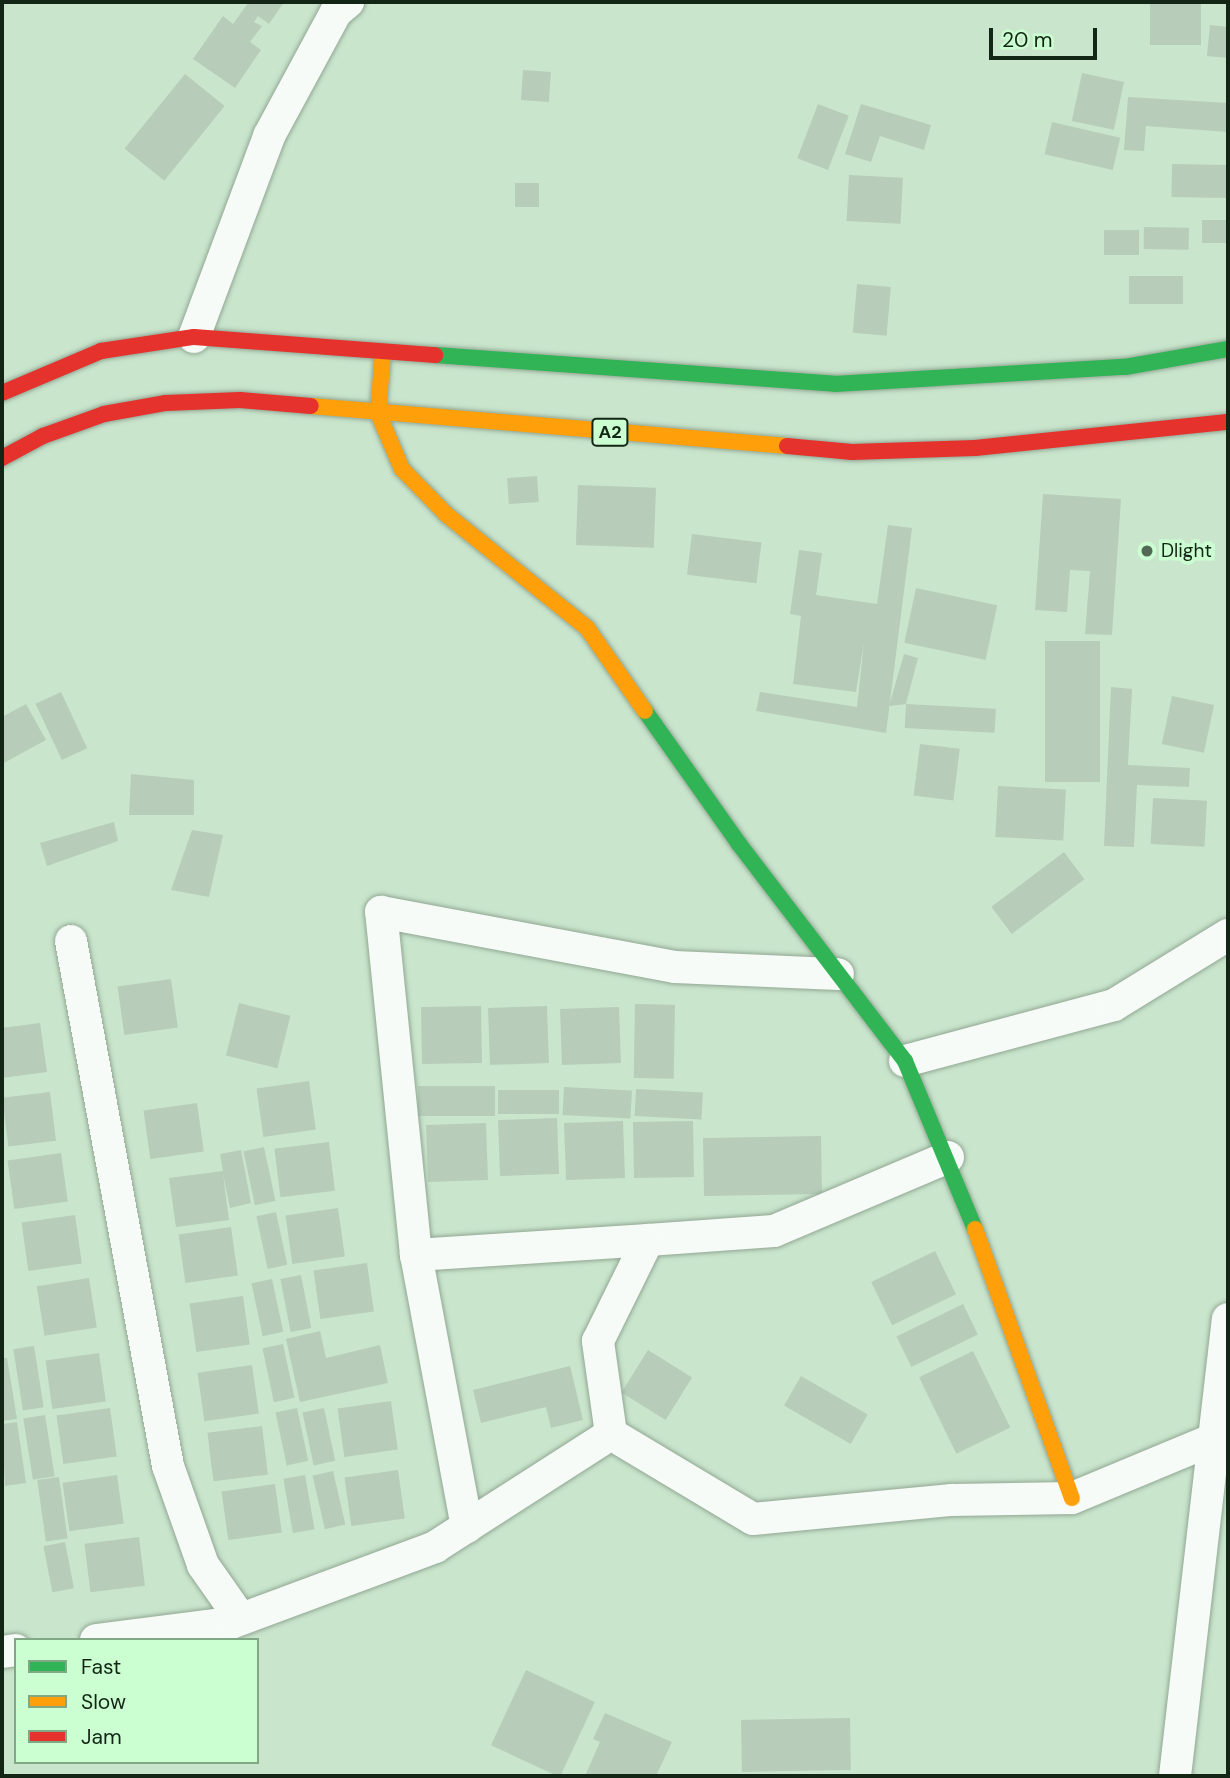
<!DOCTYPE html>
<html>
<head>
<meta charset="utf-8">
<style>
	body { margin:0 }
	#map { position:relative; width:1230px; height:1778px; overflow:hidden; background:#c9e5cc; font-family:"DM Sans",sans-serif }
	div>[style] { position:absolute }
	.building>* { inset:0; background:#b7cdb9; transform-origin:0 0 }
	.roads { filter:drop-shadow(0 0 2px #92a794) drop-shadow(0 0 2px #92a794) }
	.street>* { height:32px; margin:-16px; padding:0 16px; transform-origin:16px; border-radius:16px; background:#f7fbf7 }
	.fast>* { height:16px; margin:-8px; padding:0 8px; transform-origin:8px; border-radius:8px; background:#30b455 }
	.slow>* { height:16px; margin:-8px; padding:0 8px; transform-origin:8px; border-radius:8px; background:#ff9f0a }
	.jam>* { height:16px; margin:-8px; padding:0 8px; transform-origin:8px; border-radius:8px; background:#e5322d }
	.dots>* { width:19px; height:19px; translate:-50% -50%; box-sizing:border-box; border:4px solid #cbfed0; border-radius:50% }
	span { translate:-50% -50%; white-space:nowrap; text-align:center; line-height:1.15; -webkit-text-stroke:7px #cbfed0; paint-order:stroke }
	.shield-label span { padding:2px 5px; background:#cbfed0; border:2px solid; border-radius:5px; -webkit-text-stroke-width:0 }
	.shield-label { font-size:18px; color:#132615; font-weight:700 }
	.poi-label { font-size:19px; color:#132615 }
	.left { translate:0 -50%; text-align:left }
	.frame { position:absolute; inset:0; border:4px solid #132615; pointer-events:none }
	.legend { position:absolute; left:14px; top:1638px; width:245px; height:126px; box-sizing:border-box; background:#cbfed0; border:2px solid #81a885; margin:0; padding:9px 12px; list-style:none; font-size:21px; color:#132615 }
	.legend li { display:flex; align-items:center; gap:14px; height:35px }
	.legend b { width:35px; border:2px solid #81a885 }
	.scale { position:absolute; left:989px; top:28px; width:108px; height:32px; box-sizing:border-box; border:4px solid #132615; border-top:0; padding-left:9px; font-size:21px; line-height:24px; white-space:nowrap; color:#132615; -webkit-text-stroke:5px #cbfed0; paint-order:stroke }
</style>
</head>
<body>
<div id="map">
	<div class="building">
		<div style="clip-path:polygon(257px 2px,284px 2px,269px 24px,258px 16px,254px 22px,262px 26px,250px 42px,261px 50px,235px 88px,193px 59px,223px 16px,233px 24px,248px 3px)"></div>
		<div style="left:1150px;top:2px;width:51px;height:43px"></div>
		<div style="clip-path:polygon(1210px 25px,1228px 27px,1228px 58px,1207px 56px)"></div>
		<div style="left:523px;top:70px;width:28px;height:30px;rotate:4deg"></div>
		<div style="left:1082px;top:73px;width:43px;height:49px;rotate:12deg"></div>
		<div style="left:185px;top:74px;width:51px;height:96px;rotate:39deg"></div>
		<div style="clip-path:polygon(1128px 97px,1228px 103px,1228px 132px,1146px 126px,1144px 151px,1124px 150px)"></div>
		<div style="left:818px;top:104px;width:33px;height:58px;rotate:21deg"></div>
		<div style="clip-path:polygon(861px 104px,931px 125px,924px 150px,880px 136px,871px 162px,845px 154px)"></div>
		<div style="left:1052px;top:122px;width:70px;height:33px;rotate:13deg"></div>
		<div style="left:1172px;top:164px;width:56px;height:33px;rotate:1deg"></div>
		<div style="left:849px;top:175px;width:54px;height:46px;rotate:3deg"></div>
		<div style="left:515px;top:183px;width:24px;height:24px"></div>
		<div style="left:1202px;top:220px;width:26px;height:23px"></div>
		<div style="left:1144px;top:227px;width:45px;height:22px;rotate:1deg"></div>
		<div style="left:1104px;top:230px;width:35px;height:25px"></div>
		<div style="left:1129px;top:276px;width:54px;height:28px"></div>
		<div style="left:857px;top:284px;width:34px;height:49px;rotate:5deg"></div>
		<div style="left:537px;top:476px;width:26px;height:30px;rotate:86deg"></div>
		<div style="left:578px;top:485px;width:78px;height:60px;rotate:2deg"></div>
		<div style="clip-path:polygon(1043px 494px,1121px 499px,1112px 635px,1085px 634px,1090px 571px,1070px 570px,1067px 612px,1035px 610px)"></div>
		<div style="clip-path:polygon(888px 525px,912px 528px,886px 733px,756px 711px,760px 692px,857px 707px,864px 643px,856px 692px,793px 684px,801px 616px,790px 614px,799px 550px,822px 553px,816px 595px,877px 604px)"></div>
		<div style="left:692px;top:534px;width:70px;height:41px;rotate:7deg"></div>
		<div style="left:916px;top:588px;width:83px;height:56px;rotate:12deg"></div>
		<div style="left:1045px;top:641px;width:55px;height:141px"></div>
		<div style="clip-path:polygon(904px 654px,918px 658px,906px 704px,889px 706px)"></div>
		<div style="clip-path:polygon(1111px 687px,1132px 689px,1128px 765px,1190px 768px,1189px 787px,1137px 785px,1134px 847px,1104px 846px)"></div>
		<div style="left:61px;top:692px;width:62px;height:28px;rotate:65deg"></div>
		<div style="left:1172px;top:696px;width:43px;height:49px;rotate:12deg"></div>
		<div style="clip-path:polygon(26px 704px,46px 740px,2px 764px,2px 717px)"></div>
		<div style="left:906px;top:704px;width:90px;height:24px;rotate:3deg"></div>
		<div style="left:920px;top:744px;width:40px;height:52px;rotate:7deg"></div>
		<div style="clip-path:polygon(131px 774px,194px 780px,194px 815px,129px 815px)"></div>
		<div style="left:998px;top:786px;width:68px;height:51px;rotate:3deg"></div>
		<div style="left:1153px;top:798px;width:54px;height:46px;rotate:3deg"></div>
		<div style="clip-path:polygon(114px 822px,118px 841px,47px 866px,40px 843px)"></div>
		<div style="clip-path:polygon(192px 830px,223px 835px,209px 897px,171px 890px)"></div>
		<div style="left:1064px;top:852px;width:34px;height:91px;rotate:53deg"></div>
		<div style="left:171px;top:979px;width:49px;height:54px;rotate:82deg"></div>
		<div style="left:239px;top:1003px;width:53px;height:54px;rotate:14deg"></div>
		<div style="left:635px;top:1004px;width:40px;height:74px;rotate:1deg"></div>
		<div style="left:481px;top:1006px;width:57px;height:60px;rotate:89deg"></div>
		<div style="left:547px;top:1006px;width:57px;height:59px;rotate:88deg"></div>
		<div style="left:619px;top:1007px;width:56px;height:59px;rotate:88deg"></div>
		<div style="clip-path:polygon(40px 1023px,47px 1072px,2px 1078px,2px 1028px)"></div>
		<div style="left:309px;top:1081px;width:49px;height:53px;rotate:82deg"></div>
		<div style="left:418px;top:1086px;width:77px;height:30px"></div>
		<div style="left:564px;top:1087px;width:68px;height:28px;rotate:3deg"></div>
		<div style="left:636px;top:1089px;width:67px;height:27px;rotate:3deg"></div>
		<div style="left:498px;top:1090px;width:61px;height:24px"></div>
		<div style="left:50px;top:1092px;width:49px;height:48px;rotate:83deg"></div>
		<div style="left:197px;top:1103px;width:49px;height:54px;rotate:82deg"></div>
		<div style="left:557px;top:1118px;width:56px;height:59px;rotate:88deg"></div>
		<div style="left:623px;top:1121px;width:57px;height:59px;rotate:88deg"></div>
		<div style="left:693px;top:1121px;width:56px;height:60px;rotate:89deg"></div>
		<div style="left:486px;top:1123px;width:57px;height:60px;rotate:88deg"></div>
		<div style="left:821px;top:1136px;width:58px;height:118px;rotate:89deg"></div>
		<div style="left:329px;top:1142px;width:49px;height:55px;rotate:83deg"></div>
		<div style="left:264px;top:1147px;width:55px;height:21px;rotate:78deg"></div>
		<div style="clip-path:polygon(241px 1150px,251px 1203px,230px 1208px,223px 1174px,229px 1220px,176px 1227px,169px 1178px,223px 1171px,220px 1154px)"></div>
		<div style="left:61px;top:1153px;width:49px;height:54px;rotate:82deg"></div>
		<div style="left:338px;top:1208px;width:49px;height:53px;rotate:82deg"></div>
		<div style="left:276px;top:1212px;width:54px;height:20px;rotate:78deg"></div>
		<div style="left:75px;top:1215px;width:49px;height:54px;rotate:82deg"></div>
		<div style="left:231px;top:1227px;width:49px;height:53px;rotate:82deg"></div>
		<div style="left:935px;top:1251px;width:48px;height:71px;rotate:64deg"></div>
		<div style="left:367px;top:1263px;width:49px;height:54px;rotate:82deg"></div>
		<div style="left:301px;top:1275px;width:54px;height:21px;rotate:79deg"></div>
		<div style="left:89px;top:1278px;width:50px;height:53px;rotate:81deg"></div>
		<div style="left:272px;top:1279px;width:54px;height:21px;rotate:78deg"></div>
		<div style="left:243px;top:1296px;width:49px;height:54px;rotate:82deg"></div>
		<div style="left:963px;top:1304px;width:34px;height:74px;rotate:64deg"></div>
		<div style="clip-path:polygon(320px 1331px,326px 1358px,380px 1345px,388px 1383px,300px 1402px,286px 1339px)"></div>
		<div style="left:283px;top:1344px;width:55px;height:21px;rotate:78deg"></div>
		<div style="left:34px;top:1346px;width:62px;height:21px;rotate:81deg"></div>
		<div style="left:648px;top:1350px;width:52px;height:50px;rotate:32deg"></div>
		<div style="left:973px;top:1351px;width:85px;height:60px;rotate:64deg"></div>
		<div style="left:99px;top:1353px;width:49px;height:54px;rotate:82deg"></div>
		<div style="clip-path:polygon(2px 1358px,7px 1358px,17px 1419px,2px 1421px)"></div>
		<div style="left:252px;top:1365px;width:49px;height:55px;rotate:82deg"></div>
		<div style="clip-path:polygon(570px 1366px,583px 1420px,551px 1428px,546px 1407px,481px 1423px,473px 1390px)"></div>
		<div style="left:801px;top:1376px;width:77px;height:34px;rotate:30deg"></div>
		<div style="left:391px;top:1401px;width:49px;height:54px;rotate:82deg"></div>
		<div style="left:110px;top:1408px;width:49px;height:54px;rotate:82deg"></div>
		<div style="left:297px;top:1408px;width:54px;height:22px;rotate:78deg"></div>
		<div style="left:324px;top:1408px;width:54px;height:22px;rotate:78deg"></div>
		<div style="left:45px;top:1415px;width:62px;height:22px;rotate:81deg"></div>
		<div style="clip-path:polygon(17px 1422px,26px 1483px,5px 1486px,2px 1424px)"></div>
		<div style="left:262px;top:1426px;width:49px;height:55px;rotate:83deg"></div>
		<div style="left:398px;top:1470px;width:49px;height:54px;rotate:82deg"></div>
		<div style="left:333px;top:1471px;width:55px;height:21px;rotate:77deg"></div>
		<div style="left:117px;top:1475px;width:49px;height:55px;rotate:82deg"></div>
		<div style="left:305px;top:1475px;width:55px;height:22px;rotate:80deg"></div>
		<div style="left:59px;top:1477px;width:62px;height:22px;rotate:82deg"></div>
		<div style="left:275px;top:1484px;width:49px;height:54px;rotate:82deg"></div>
		<div style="left:139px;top:1537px;width:49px;height:55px;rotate:83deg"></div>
		<div style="left:65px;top:1542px;width:47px;height:22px;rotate:79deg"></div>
		<div style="left:526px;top:1670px;width:76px;height:83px;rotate:25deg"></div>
		<div style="clip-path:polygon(605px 1713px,672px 1742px,656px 1776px,585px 1776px,600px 1742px,593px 1739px)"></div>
		<div style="left:850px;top:1718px;width:52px;height:109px;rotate:89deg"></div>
	</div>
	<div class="roads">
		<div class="street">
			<div style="left:194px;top:337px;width:215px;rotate:-69.5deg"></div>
			<div style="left:269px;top:136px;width:141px;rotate:-61.6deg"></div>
			<div style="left:336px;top:12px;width:16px;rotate:-40deg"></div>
			<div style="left:71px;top:941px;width:534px;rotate:79.53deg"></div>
			<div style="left:168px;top:1466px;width:105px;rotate:70.5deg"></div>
			<div style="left:203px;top:1565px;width:66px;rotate:54.9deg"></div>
			<div style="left:905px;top:1061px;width:216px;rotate:-15deg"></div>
			<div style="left:1114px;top:1005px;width:134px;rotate:-31.6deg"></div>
			<div style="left:416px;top:1255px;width:345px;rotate:-95.8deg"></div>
			<div style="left:381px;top:912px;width:299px;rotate:10.6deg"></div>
			<div style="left:675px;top:967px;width:163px;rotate:2.5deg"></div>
			<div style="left:611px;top:1434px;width:94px;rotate:-98deg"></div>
			<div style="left:598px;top:1341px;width:113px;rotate:-63.7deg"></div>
			<div style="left:648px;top:1240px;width:126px;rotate:-4.1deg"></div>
			<div style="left:774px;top:1231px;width:189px;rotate:-23deg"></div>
			<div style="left:467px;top:1527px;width:277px;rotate:-100.6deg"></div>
			<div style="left:416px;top:1255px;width:232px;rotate:-3.7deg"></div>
			<div style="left:96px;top:1640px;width:136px;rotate:-7.2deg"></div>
			<div style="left:231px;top:1623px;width:218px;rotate:-20.4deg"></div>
			<div style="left:435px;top:1547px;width:209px;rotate:-32.7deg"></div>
			<div style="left:611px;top:1434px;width:165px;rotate:30.9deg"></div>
			<div style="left:753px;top:1519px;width:200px;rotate:-5.5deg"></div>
			<div style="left:952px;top:1500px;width:120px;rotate:-1deg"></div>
			<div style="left:1072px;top:1498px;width:169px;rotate:-22.6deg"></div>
			<div style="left:2px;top:1652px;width:14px;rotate:-8deg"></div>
			<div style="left:1175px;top:1776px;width:460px;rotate:-83.4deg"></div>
		</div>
		<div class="fast">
			<div style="left:435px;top:355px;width:401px;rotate:4.1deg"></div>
			<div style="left:835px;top:384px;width:290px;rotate:-3.4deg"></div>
			<div style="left:1125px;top:367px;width:105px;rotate:-9.9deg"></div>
			<div style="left:645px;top:711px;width:163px;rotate:54.7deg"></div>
			<div style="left:739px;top:844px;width:273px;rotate:52.6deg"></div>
			<div style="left:905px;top:1061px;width:182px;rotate:67.4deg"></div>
		</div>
		<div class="slow">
			<div style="left:383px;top:352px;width:61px;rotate:94.7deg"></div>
			<div style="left:378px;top:413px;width:61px;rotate:66.8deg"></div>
			<div style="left:402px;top:469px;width:64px;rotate:45.6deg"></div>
			<div style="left:447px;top:515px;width:180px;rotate:38.9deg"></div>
			<div style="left:587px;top:628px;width:101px;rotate:55.1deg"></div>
			<div style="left:311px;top:406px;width:478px;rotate:4.8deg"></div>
			<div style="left:975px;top:1229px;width:286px;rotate:70.2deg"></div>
		</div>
		<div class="jam">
			<div style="left:2px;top:393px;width:108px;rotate:-23deg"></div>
			<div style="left:101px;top:351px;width:94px;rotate:-8.6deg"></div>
			<div style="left:194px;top:337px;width:242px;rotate:4.3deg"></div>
			<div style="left:787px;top:446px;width:65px;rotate:5.3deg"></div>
			<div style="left:852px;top:452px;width:123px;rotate:-1.9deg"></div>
			<div style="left:975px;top:448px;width:254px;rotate:-5.9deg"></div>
			<div style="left:2px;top:458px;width:47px;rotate:-28.2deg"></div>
			<div style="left:43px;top:436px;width:65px;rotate:-19.8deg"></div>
			<div style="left:104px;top:414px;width:63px;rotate:-10.1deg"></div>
			<div style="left:166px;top:403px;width:74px;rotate:-2.3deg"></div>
			<div style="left:240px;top:400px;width:71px;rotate:4.8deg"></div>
		</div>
	</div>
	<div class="dots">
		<div style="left:1147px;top:551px;background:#536955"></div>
	</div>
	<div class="shield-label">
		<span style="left:610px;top:432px">A2</span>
	</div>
	<div class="poi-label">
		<span class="left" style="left:1161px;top:551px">Dlight</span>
	</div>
	<div class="frame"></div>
	<ul class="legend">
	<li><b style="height:9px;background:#30b455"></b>Fast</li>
	<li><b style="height:9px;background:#ff9f0a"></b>Slow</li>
	<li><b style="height:9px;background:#e5322d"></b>Jam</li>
	</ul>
	<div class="scale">20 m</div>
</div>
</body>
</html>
